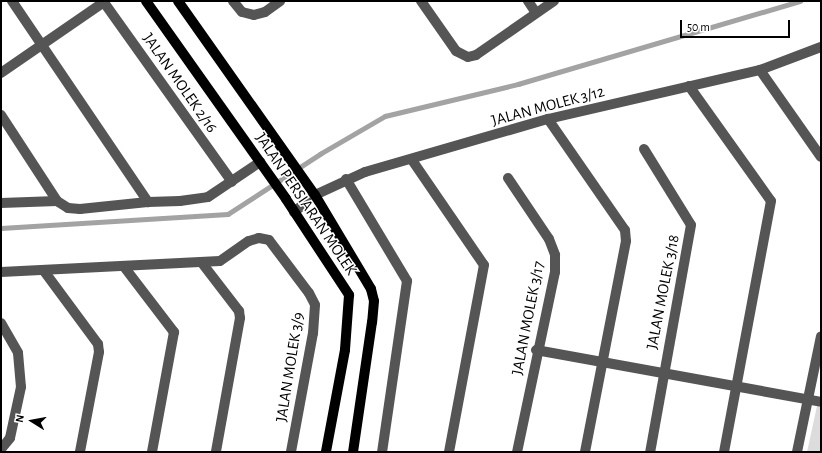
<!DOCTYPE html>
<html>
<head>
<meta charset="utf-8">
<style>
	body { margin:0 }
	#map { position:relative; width:822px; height:453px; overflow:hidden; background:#fff; font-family:"Alegreya Sans",sans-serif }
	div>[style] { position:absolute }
	.green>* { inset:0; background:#dcdcdc }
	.stream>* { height:4.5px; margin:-2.25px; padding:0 2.25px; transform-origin:2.25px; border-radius:2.25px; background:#a3a3a3 }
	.minor>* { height:10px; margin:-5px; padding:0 5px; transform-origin:5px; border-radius:5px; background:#555 }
	.major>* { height:10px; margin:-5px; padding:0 5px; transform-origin:5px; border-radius:5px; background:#000 }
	span { translate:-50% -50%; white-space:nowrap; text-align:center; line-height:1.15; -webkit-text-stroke:3px #fff; paint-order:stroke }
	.street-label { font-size:16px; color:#000 }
	.frame { position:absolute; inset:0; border:2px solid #000; pointer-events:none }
	.north { position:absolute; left:12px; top:401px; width:40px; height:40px; -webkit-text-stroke:3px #fff; paint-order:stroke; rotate:281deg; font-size:11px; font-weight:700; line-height:16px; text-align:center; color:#000 }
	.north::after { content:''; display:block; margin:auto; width:14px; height:18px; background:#000; clip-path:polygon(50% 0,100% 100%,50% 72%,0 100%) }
	.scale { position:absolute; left:680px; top:20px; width:110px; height:18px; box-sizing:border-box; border:2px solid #000; border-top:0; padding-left:5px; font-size:12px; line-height:14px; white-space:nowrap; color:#000; -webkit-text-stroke:3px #fff; paint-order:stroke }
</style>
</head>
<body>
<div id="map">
	<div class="green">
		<div style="clip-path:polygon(817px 406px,821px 406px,821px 452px,807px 452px)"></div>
	</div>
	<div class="stream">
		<div style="left:1px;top:228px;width:227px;rotate:-3.5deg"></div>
		<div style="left:228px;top:214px;width:110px;rotate:-33.1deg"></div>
		<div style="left:320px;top:154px;width:75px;rotate:-30.3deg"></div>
		<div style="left:385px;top:116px;width:137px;rotate:-13.5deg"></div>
		<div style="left:518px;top:84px;width:294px;rotate:-16.4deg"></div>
	</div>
	<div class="minor">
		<div style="left:12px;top:1px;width:243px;rotate:55.9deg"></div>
		<div style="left:103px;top:1px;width:222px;rotate:54.5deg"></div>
		<div style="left:233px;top:1px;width:14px;rotate:51deg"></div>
		<div style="left:242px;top:12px;width:12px;rotate:14deg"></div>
		<div style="left:254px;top:15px;width:11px;rotate:-15deg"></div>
		<div style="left:265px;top:12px;width:19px;rotate:-36deg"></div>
		<div style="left:421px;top:1px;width:61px;rotate:55deg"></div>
		<div style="left:456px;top:51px;width:13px;rotate:27deg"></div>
		<div style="left:468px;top:57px;width:8px;rotate:-14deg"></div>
		<div style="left:476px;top:55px;width:95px;rotate:-34.7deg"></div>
		<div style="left:528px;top:1px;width:14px;rotate:56deg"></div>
		<div style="left:760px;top:70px;width:106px;rotate:55deg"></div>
		<div style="left:1px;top:73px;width:125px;rotate:-34.6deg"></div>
		<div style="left:689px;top:86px;width:141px;rotate:54.5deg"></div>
		<div style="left:771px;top:201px;width:255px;rotate:100.6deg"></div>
		<div style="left:1px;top:115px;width:103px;rotate:56.9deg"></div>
		<div style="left:548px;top:119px;width:135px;rotate:55.3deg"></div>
		<div style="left:625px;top:230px;width:11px;rotate:85deg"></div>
		<div style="left:626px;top:241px;width:215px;rotate:101deg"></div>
		<div style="left:644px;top:149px;width:89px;rotate:58.3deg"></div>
		<div style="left:691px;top:225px;width:231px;rotate:100.2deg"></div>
		<div style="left:412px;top:160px;width:127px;rotate:55.6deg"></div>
		<div style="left:484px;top:265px;width:190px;rotate:100.6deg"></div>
		<div style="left:508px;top:178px;width:73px;rotate:56.1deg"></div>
		<div style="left:549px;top:239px;width:17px;rotate:69deg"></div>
		<div style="left:555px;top:255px;width:17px;rotate:90deg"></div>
		<div style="left:555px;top:272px;width:184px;rotate:101.9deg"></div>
		<div style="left:346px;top:179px;width:119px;rotate:59.1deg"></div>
		<div style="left:407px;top:281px;width:173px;rotate:98.3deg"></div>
		<div style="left:1px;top:203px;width:56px;rotate:-2deg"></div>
		<div style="left:57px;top:201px;width:13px;rotate:32deg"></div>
		<div style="left:68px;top:208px;width:12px;rotate:5deg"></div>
		<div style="left:80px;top:209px;width:68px;rotate:-5.9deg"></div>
		<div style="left:148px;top:202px;width:32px;rotate:-2deg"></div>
		<div style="left:180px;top:201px;width:28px;rotate:-8deg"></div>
		<div style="left:208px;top:197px;width:63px;rotate:-33.9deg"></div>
		<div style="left:294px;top:212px;width:27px;rotate:-39deg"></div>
		<div style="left:315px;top:195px;width:55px;rotate:-24.7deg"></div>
		<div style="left:365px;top:172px;width:191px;rotate:-16.2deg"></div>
		<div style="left:548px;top:119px;width:218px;rotate:-13deg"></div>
		<div style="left:760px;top:70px;width:65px;rotate:-20.7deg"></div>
		<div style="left:202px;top:263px;width:61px;rotate:52.4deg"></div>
		<div style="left:239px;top:311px;width:7px;rotate:82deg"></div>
		<div style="left:240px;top:318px;width:136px;rotate:100.2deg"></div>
		<div style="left:125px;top:268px;width:81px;rotate:52.6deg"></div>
		<div style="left:174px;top:332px;width:122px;rotate:100.4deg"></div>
		<div style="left:44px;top:271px;width:91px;rotate:53.5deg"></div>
		<div style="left:98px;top:344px;width:8px;rotate:83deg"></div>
		<div style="left:99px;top:352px;width:102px;rotate:100.8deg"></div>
		<div style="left:1px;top:272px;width:219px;rotate:-2.9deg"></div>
		<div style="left:220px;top:261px;width:35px;rotate:-35deg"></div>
		<div style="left:249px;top:241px;width:10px;rotate:-17deg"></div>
		<div style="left:259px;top:238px;width:10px;rotate:11deg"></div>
		<div style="left:269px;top:240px;width:66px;rotate:53deg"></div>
		<div style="left:309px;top:293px;width:13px;rotate:63deg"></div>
		<div style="left:315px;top:305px;width:28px;rotate:94deg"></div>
		<div style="left:313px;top:333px;width:121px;rotate:100.5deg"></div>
		<div style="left:1px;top:323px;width:34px;rotate:60deg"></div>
		<div style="left:18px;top:353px;width:34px;rotate:85deg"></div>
		<div style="left:21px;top:387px;width:52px;rotate:102.2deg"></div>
		<div style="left:10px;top:438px;width:14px;rotate:129deg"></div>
		<div style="left:536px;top:350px;width:290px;rotate:10.3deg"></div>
		<div style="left:797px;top:452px;width:118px;rotate:-78.3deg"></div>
	</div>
	<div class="major">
		<div style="left:146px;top:1px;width:242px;rotate:54.7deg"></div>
		<div style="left:286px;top:199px;width:115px;rotate:56.7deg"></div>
		<div style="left:349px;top:295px;width:55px;rotate:94.2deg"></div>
		<div style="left:345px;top:350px;width:104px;rotate:100.6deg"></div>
		<div style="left:178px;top:1px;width:237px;rotate:54.8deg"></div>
		<div style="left:315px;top:195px;width:109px;rotate:59.2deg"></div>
		<div style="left:371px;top:289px;width:12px;rotate:76deg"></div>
		<div style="left:374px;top:301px;width:21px;rotate:95deg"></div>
		<div style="left:372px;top:322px;width:131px;rotate:98.3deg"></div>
	</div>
	<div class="street-label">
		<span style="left:180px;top:83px;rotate:55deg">JALAN MOLEK 2/16</span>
		<span style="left:548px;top:106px;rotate:-15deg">JALAN MOLEK 3/12</span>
		<span style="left:306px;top:204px;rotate:56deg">JALAN PERSIARAN MOLEK</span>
		<span style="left:663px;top:292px;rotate:-79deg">JALAN MOLEK 3/18</span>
		<span style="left:528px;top:318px;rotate:-79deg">JALAN MOLEK 3/17</span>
		<span style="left:290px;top:367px;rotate:-81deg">JALAN MOLEK 3/9</span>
	</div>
	<div class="frame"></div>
	<div class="north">N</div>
	<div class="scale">50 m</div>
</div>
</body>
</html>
